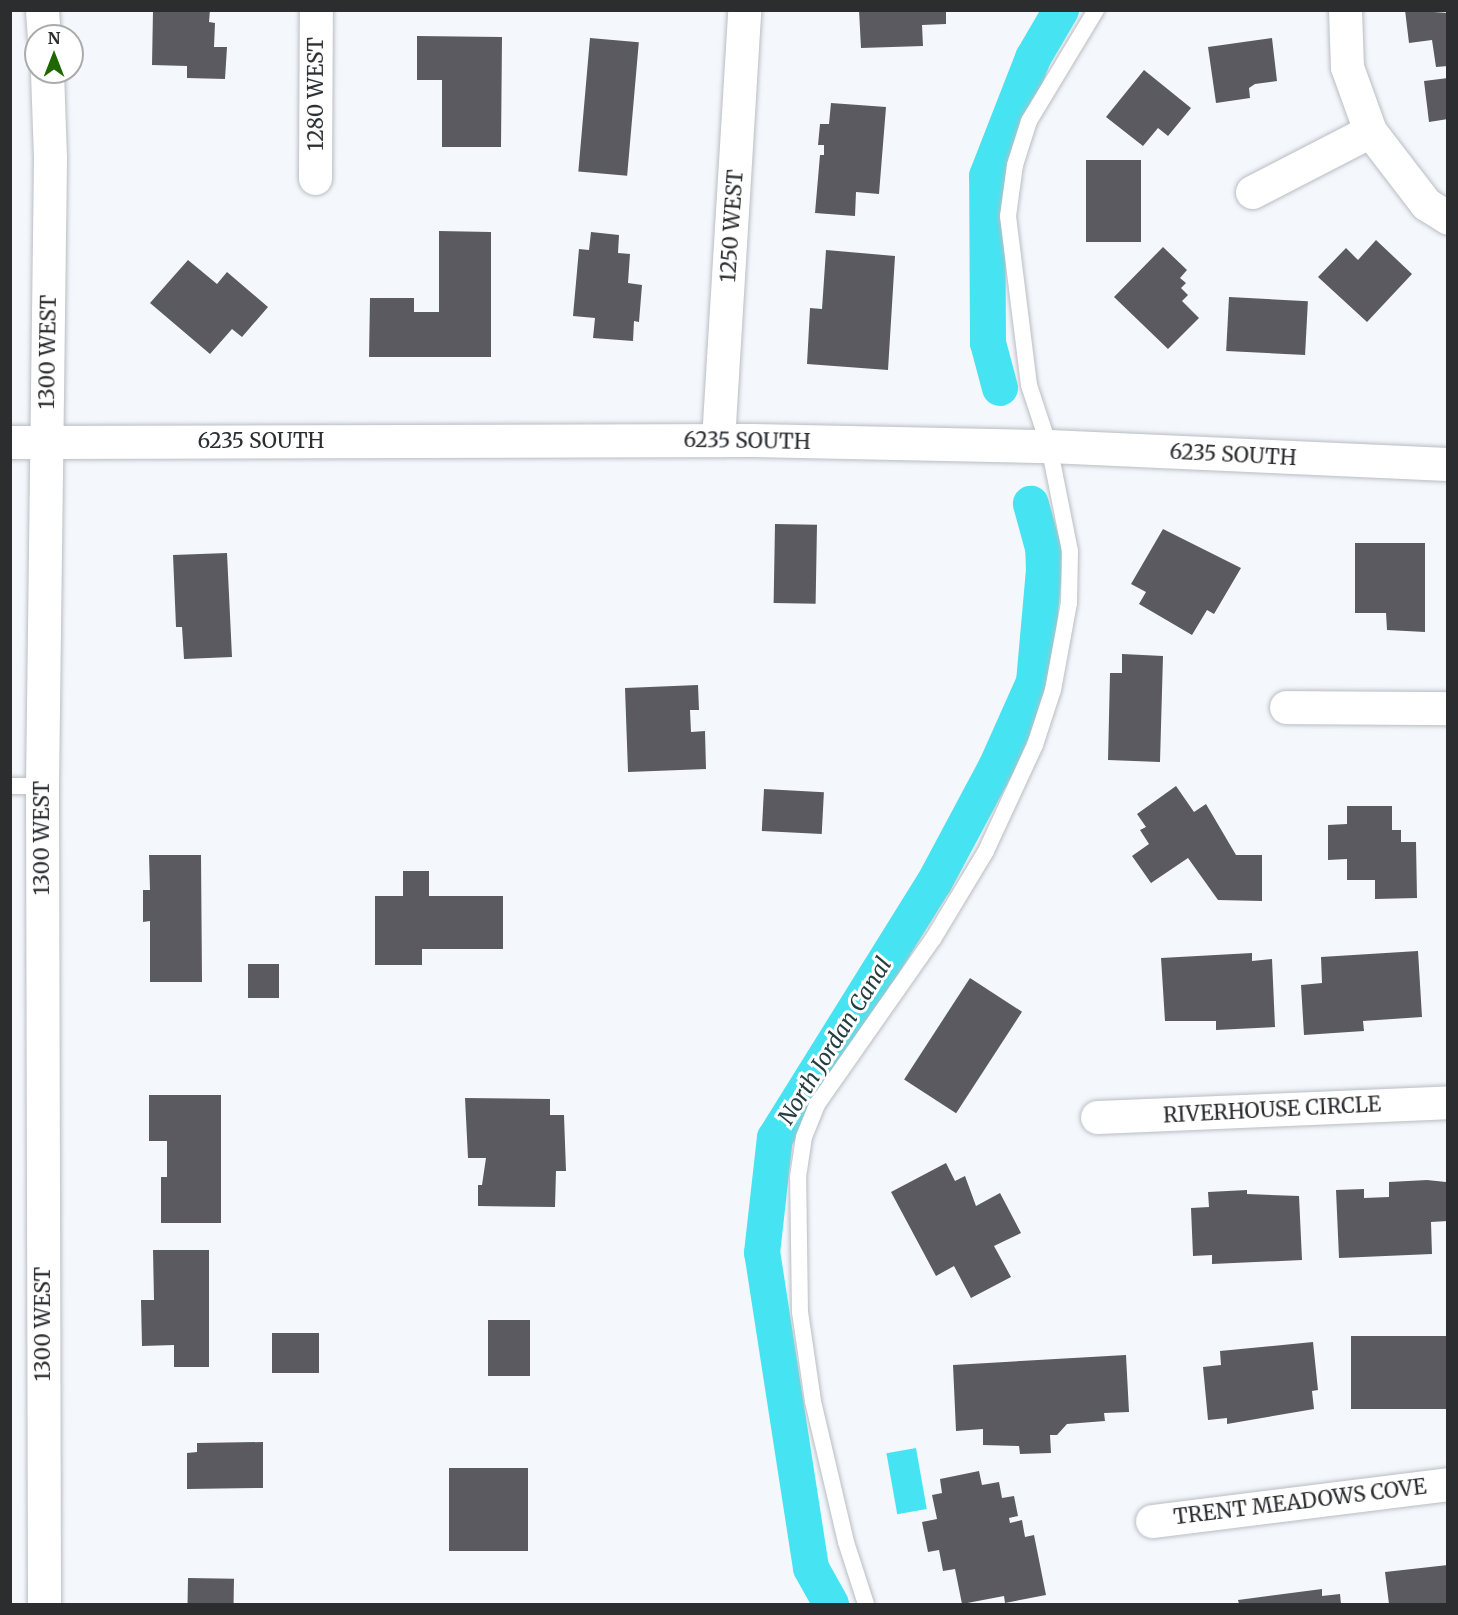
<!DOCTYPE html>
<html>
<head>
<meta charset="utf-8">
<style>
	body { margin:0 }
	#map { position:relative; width:1458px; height:1615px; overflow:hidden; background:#f4f8fd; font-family:Merriweather,serif }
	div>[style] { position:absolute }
	.water>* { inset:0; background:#46e4f2; transform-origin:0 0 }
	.canal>* { height:36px; margin:-18px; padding:0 18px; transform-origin:18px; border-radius:18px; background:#46e4f2 }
	.building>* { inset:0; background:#5b5a60; transform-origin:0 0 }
	.roads { filter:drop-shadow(0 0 2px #b9bdc2) drop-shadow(0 0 2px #b9bdc2) }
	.service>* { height:16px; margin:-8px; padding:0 8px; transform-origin:8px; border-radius:8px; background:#fff }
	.minor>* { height:33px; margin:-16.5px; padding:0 16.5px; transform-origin:16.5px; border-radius:16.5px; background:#fff }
	.tertiary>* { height:33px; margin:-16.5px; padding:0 16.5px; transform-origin:16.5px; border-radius:16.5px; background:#fff }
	span { translate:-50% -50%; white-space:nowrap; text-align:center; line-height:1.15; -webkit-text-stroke:6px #fff; paint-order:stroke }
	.street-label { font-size:21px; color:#2c2d2f }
	.water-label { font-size:22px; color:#243e40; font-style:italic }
	.frame { position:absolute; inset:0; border:12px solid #2c2d2f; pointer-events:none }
	.north { position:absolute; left:24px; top:24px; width:60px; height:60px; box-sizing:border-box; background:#fff; border:2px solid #ababac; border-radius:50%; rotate:0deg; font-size:16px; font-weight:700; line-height:24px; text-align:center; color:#2c2d2f }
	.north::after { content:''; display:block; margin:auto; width:21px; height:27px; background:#1f6801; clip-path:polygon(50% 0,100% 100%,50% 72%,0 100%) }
</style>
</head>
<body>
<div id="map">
	<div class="water">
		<div style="left:916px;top:1448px;width:62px;height:30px;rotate:80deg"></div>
	</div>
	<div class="canal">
		<div style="left:1000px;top:388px;width:47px;rotate:-104.9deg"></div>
		<div style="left:988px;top:343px;width:167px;rotate:-90.3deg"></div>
		<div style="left:987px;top:176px;width:127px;rotate:-68.7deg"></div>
		<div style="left:1033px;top:58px;width:56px;rotate:-59.7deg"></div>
		<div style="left:831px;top:1604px;width:41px;rotate:-119.1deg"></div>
		<div style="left:811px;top:1568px;width:319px;rotate:-98.8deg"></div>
		<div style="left:762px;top:1253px;width:116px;rotate:-83.6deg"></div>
		<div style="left:775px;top:1138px;width:301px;rotate:-58.1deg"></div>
		<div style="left:934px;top:883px;width:132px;rotate:-61.9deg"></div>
		<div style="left:996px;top:767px;width:93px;rotate:-65.9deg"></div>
		<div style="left:1034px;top:682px;width:111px;rotate:-84.9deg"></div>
		<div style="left:1044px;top:571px;width:23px;rotate:-92deg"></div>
		<div style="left:1043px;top:548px;width:46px;rotate:-105.3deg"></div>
	</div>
	<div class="building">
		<div style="clip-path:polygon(153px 10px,210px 10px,209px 22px,215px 23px,214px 47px,227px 47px,225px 79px,187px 78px,187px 66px,152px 65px)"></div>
		<div style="clip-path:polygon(859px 10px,946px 10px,946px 24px,922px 25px,923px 46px,861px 48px)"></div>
		<div style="clip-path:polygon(1405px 10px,1448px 13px,1448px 66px,1436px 67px,1432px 40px,1409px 43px)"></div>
		<div style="clip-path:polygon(417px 36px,502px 37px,501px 147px,442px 147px,442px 80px,417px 80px)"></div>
		<div style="left:590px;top:38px;width:49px;height:134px;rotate:5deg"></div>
		<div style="clip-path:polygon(1272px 38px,1277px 81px,1255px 84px,1249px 88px,1250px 98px,1216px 103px,1208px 47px)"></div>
		<div style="clip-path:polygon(1144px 70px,1191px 108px,1168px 136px,1158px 128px,1143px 146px,1106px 117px)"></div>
		<div style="clip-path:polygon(1448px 78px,1448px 119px,1429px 122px,1424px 81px)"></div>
		<div style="clip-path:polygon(831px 103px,886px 107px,879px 194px,856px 192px,855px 216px,815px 213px,820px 155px,824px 155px,824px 145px,818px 145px,820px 124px,829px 124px)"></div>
		<div style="left:1086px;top:160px;width:55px;height:82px"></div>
		<div style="clip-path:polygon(439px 231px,491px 232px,491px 357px,369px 357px,370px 298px,414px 298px,414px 312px,439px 312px)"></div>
		<div style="clip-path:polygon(591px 232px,619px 235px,618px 253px,630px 254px,628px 283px,642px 285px,639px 322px,634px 321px,633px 341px,593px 338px,595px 318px,573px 316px,579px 249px,589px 250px)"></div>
		<div style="clip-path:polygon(1376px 240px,1412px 274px,1367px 322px,1318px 277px,1346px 248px,1358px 260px)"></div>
		<div style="clip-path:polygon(1163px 247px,1187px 270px,1180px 278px,1186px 283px,1181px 288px,1188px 295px,1182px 301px,1199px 318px,1168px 349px,1114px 297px)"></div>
		<div style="clip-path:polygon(826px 250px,895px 256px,888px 370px,807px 364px,810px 308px,822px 309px)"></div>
		<div style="clip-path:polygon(188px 260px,217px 284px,227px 272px,268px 307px,242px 337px,232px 329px,210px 354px,150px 303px)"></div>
		<div style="left:1229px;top:297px;width:79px;height:54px;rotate:3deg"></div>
		<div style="left:775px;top:524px;width:42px;height:79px;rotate:1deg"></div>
		<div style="clip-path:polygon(1163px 529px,1241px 568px,1214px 614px,1207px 610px,1192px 635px,1139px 604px,1146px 592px,1131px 584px)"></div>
		<div style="clip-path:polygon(1355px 543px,1425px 543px,1425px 632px,1387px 630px,1386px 613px,1355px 613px)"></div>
		<div style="clip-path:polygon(227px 553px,232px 657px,184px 659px,182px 627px,176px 627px,173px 555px)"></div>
		<div style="clip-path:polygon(1122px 654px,1163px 656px,1160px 762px,1108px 760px,1110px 673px,1122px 673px)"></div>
		<div style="clip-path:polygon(698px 685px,699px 710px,690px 710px,691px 732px,705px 731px,706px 769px,628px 772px,625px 688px)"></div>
		<div style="clip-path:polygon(1176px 786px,1194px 812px,1206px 804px,1236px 855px,1262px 855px,1262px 901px,1218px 900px,1188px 858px,1151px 883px,1132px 856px,1149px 844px,1140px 830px,1146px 827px,1137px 814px)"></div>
		<div style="left:764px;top:789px;width:60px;height:42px;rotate:3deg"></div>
		<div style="clip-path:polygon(1347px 806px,1392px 806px,1392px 830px,1401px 830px,1401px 842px,1416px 842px,1417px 898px,1375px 899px,1375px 880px,1347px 880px,1347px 859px,1328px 860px,1328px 825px,1347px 824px)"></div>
		<div style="clip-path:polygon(149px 855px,201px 855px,202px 982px,150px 982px,150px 921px,143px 922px,143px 890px,150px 890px)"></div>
		<div style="clip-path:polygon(403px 871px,429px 871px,429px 896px,503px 896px,503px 949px,422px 949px,422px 965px,375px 965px,375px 896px,403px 896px)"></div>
		<div style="clip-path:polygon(1418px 951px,1422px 1017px,1363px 1021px,1364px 1031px,1304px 1035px,1301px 985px,1322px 983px,1321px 957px)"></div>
		<div style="clip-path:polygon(1252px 953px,1252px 961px,1272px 959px,1275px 1027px,1216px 1030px,1216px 1021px,1165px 1021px,1161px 958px)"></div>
		<div style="left:279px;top:964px;width:34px;height:31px;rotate:90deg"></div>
		<div style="left:970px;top:978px;width:62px;height:121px;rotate:33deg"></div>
		<div style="clip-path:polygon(149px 1095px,221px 1095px,221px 1223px,161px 1223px,161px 1177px,167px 1177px,167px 1141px,149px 1141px)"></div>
		<div style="clip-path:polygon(465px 1098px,550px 1099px,550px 1115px,564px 1115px,566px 1171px,556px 1171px,555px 1207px,478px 1206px,478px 1185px,482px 1185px,486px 1158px,468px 1158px)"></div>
		<div style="clip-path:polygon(946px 1163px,955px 1181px,965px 1176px,976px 1206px,1000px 1193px,1021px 1233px,994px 1246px,1011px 1277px,971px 1298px,954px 1266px,936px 1276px,891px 1192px)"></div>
		<div style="clip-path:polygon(1427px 1180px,1446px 1182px,1448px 1221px,1431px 1222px,1432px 1254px,1339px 1258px,1336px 1190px,1364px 1189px,1364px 1198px,1389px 1197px,1389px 1182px)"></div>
		<div style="clip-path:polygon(1247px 1190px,1247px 1194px,1299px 1196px,1302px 1260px,1212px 1264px,1212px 1255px,1193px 1256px,1191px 1208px,1209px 1207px,1208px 1192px)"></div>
		<div style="clip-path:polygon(153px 1250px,209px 1250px,209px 1367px,174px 1367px,174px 1345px,142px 1346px,141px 1300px,154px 1300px)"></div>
		<div style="left:488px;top:1320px;width:42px;height:56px"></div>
		<div style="left:272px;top:1333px;width:47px;height:40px"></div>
		<div style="left:1448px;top:1336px;width:73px;height:97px;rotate:90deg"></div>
		<div style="clip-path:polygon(1313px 1342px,1318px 1390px,1312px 1391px,1314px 1409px,1227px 1424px,1227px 1418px,1208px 1420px,1203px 1367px,1221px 1365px,1220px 1351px)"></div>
		<div style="clip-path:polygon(1126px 1355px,1129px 1412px,1104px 1413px,1105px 1421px,1067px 1424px,1057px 1435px,1050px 1435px,1051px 1453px,1020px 1454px,1019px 1446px,983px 1445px,983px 1429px,956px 1431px,953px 1365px)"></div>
		<div style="clip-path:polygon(263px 1442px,263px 1488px,187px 1489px,187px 1453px,197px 1452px,197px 1443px)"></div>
		<div style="left:449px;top:1468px;width:79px;height:83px"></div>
		<div style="clip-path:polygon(979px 1471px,982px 1485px,999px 1482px,1002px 1498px,1014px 1496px,1018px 1516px,1009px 1518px,1010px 1523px,1022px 1520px,1025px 1537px,1034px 1535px,1046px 1595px,1005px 1603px,1004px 1596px,962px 1604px,955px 1569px,943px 1571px,939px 1550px,928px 1552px,922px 1522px,937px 1519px,932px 1495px,942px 1493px,940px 1479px)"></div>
		<div style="clip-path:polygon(1448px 1565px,1448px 1604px,1389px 1604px,1385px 1572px)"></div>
		<div style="left:188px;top:1578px;width:46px;height:26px;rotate:1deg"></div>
		<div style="clip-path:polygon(1322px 1589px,1322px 1596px,1340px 1594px,1341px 1604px,1239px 1604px,1238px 1600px)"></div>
	</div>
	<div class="roads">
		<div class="service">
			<div style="left:10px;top:786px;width:32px"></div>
			<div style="left:866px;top:1604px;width:65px;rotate:-107.9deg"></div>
			<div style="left:846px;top:1542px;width:145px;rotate:-103.2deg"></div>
			<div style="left:813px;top:1401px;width:90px;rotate:-98.3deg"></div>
			<div style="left:800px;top:1312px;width:135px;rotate:-90.8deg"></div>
			<div style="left:798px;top:1177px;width:40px;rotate:-81.5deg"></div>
			<div style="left:804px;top:1137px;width:37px;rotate:-68deg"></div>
			<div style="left:818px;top:1103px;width:200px;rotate:-55deg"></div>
			<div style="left:933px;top:939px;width:103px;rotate:-58.9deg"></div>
			<div style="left:986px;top:851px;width:117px;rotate:-65.2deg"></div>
			<div style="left:1035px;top:745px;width:58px;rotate:-71.9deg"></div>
			<div style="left:1053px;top:690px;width:88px;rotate:-79.6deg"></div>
			<div style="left:1069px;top:603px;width:52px;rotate:-88.9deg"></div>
			<div style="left:1070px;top:551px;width:107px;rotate:-101.3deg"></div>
			<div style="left:1049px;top:446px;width:64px;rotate:-108.2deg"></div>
			<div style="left:1029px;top:385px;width:170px;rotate:-97.1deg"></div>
			<div style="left:1008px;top:216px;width:51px;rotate:-82.2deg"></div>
			<div style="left:1015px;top:165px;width:46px;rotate:-72.3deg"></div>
			<div style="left:1029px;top:121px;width:130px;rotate:-58.9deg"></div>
		</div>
		<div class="minor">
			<div style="left:1345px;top:10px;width:57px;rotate:88deg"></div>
			<div style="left:1347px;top:67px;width:68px;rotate:70.2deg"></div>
			<div style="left:1370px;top:131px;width:92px;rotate:52.5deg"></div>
			<div style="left:1426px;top:204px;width:26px;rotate:32deg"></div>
			<div style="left:315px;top:178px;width:168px;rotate:-89.7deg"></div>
			<div style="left:1252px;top:192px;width:133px;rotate:-27.3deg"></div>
			<div style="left:718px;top:440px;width:431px;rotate:-86.5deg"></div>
			<div style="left:47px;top:442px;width:705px;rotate:-0.16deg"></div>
			<div style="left:752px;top:440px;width:297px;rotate:1.2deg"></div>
			<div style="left:1049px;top:446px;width:399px;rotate:2.6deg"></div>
			<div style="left:1286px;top:707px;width:162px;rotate:0.4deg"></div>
			<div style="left:1097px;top:1117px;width:351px;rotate:-2.4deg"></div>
			<div style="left:1152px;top:1521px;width:298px;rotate:-7.1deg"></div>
		</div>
		<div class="tertiary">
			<div style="left:42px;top:10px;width:26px;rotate:86deg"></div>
			<div style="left:10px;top:442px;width:37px"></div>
			<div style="left:44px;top:1604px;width:818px;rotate:-90.14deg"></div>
			<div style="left:42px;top:786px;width:628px;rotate:-89.27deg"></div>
			<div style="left:50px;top:158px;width:86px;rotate:-92deg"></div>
		</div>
	</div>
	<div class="street-label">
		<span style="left:316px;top:94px;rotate:-90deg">1280 WEST</span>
		<span style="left:732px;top:226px;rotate:-86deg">1250 WEST</span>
		<span style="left:48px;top:352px;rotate:-89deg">1300 WEST</span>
		<span style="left:261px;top:441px">6235 SOUTH</span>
		<span style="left:747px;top:441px;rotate:1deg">6235 SOUTH</span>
		<span style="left:1233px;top:455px;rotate:3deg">6235 SOUTH</span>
		<span style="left:42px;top:838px;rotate:-90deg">1300 WEST</span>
		<span style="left:1272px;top:1110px;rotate:-3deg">RIVERHOUSE CIRCLE</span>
		<span style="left:43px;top:1324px;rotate:-90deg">1300 WEST</span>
		<span style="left:1300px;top:1502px;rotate:-7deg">TRENT MEADOWS COVE</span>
	</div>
	<div class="water-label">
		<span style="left:835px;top:1041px;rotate:-58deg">North Jordan Canal</span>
	</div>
	<div class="frame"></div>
	<div class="north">N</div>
</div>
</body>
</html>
